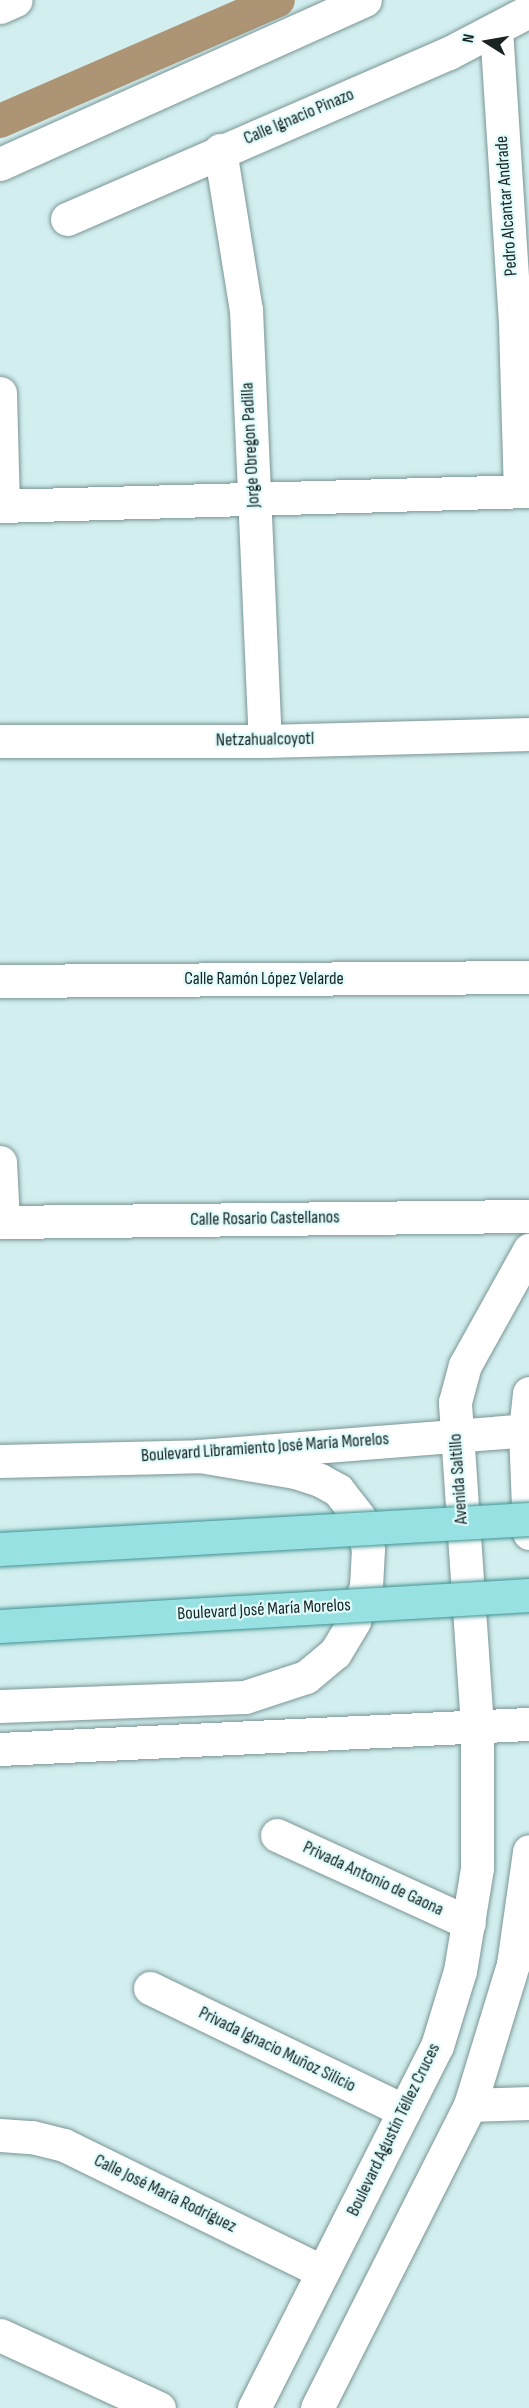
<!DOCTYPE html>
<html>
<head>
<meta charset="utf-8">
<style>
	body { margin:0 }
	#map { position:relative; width:529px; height:2408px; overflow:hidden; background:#d2eeee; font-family:"Sofia Sans Condensed",sans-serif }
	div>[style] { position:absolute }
	.canal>* { height:34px; margin:-17px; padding:0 17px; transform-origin:17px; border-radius:17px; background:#ad9474 }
	.roads { filter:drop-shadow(0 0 2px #7b9595) drop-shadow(0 0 2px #7b9595) }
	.minor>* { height:33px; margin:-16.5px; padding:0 16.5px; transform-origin:16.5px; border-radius:16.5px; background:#fff }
	.tertiary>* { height:33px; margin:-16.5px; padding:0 16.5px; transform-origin:16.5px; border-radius:16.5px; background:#fff }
	.bridges { filter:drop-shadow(0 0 2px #3f9292) drop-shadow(0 0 2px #3f9292) }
	.primary-bridge>* { height:33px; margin:-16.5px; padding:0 16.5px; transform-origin:16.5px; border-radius:16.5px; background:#98e1e2 }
	span { translate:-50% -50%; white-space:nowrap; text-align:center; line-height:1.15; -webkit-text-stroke:4.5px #dffbfb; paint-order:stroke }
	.street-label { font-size:18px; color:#192323 }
	.north { position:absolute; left:457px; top:12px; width:60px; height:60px; -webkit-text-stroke:4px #dffbfb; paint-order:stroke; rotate:281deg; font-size:16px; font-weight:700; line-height:24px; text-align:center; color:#192323 }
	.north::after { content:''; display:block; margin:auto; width:21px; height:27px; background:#192323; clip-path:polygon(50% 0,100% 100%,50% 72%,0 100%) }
</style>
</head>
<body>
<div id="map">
	<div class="canal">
		<div style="left:0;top:121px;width:303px;rotate:-23.5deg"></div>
	</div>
	<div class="roads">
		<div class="minor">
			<div style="left:0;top:7px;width:17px;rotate:-24deg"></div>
			<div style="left:496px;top:29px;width:297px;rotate:86.3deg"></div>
			<div style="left:515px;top:325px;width:166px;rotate:88.3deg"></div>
			<div style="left:220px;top:150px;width:162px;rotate:80.8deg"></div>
			<div style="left:246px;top:310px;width:431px;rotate:87.5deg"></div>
			<div style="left:0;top:164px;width:400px;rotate:-24.2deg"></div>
			<div style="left:67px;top:219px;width:417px;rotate:-23.5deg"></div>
			<div style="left:449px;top:53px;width:90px;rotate:-27.7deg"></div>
			<div style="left:0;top:393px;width:113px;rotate:88.5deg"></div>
			<div style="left:0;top:506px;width:529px;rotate:-1.62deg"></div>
			<div style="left:0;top:741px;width:265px"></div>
			<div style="left:265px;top:741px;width:264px;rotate:-1.5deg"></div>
			<div style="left:0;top:981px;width:529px;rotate:-0.43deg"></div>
			<div style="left:0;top:1162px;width:60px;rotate:87.1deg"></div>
			<div style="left:0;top:1222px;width:529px;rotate:-0.65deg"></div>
			<div style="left:277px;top:1835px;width:211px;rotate:24.6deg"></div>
			<div style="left:150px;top:1988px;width:282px;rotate:25.8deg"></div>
			<div style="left:470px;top:2105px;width:59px;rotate:-1.9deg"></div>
			<div style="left:0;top:2135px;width:32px;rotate:4deg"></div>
			<div style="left:32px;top:2137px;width:33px;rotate:14deg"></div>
			<div style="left:64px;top:2145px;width:288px;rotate:26.1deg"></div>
			<div style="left:0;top:2335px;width:175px;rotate:24.7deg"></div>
		</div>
		<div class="tertiary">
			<div style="left:529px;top:1393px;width:37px;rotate:96deg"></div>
			<div style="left:525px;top:1430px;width:103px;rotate:87.8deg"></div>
			<div style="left:0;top:1461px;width:199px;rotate:-1.4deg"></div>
			<div style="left:199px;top:1456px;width:331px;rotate:-4.5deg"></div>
			<div style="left:0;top:1706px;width:245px;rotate:-2.1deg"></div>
			<div style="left:245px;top:1697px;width:64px;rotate:-18.2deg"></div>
			<div style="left:306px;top:1677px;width:38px;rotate:-40deg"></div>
			<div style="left:335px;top:1653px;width:37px;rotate:-59deg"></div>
			<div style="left:354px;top:1621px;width:36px;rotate:-71deg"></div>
			<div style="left:366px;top:1587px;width:38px;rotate:-87deg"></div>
			<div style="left:368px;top:1549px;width:33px;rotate:-106deg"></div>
			<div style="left:359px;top:1517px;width:34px;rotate:-128deg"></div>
			<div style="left:338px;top:1490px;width:21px;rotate:-151deg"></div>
			<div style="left:320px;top:1480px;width:26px;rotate:-162deg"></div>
			<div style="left:295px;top:1472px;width:97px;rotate:-170.5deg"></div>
			<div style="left:0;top:1749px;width:530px;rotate:-2.71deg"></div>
			<div style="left:254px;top:2408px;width:406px;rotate:-63.2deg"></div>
			<div style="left:437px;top:2046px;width:78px;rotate:-73deg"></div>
			<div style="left:460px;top:1971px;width:104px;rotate:-80.6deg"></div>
			<div style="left:477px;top:1868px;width:142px;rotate:-90deg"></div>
			<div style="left:477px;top:1726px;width:325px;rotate:-93.9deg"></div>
			<div style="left:455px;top:1402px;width:38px;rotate:-75deg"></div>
			<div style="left:465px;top:1365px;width:132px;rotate:-60.9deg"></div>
			<div style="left:317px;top:2408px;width:339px;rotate:-63.2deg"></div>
			<div style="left:470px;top:2105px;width:147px;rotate:-73deg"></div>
			<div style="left:513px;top:1964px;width:114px;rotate:-81.9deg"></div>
		</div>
	</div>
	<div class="bridges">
		<div class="primary-bridge">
			<div style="left:0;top:1549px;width:530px;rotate:-3.25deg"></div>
			<div style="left:0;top:1626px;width:530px;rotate:-3.35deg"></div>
		</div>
	</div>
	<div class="street-label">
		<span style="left:299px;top:117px;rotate:-23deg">Calle Ignacio Pinazo</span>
		<span style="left:507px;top:206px;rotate:-94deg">Pedro Alcantar Andrade</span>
		<span style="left:251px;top:445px;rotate:-93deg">Jorge Obregon Padilla</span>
		<span style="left:265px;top:740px;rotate:-1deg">Netzahualcoyotl</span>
		<span style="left:264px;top:979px">Calle Ramón López Velarde</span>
		<span style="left:265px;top:1219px;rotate:-1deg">Calle Rosario Castellanos</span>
		<span style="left:265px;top:1448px;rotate:-4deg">Boulevard Libramiento José María Morelos</span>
		<span style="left:459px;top:1479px;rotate:-94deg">Avenida Saltillo</span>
		<span style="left:264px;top:1610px;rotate:-3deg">Boulevard José María Morelos</span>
		<span style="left:373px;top:1879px;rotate:25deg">Privada Antonio de Gaona</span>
		<span style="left:277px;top:2050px;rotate:26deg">Privada Ignacio Muñoz Silicio</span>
		<span style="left:394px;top:2130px;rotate:-64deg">Boulevard Agustín Téllez Cruces</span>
		<span style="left:165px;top:2194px;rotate:26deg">Calle José María Rodríguez</span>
	</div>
	<div class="north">N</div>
</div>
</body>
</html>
